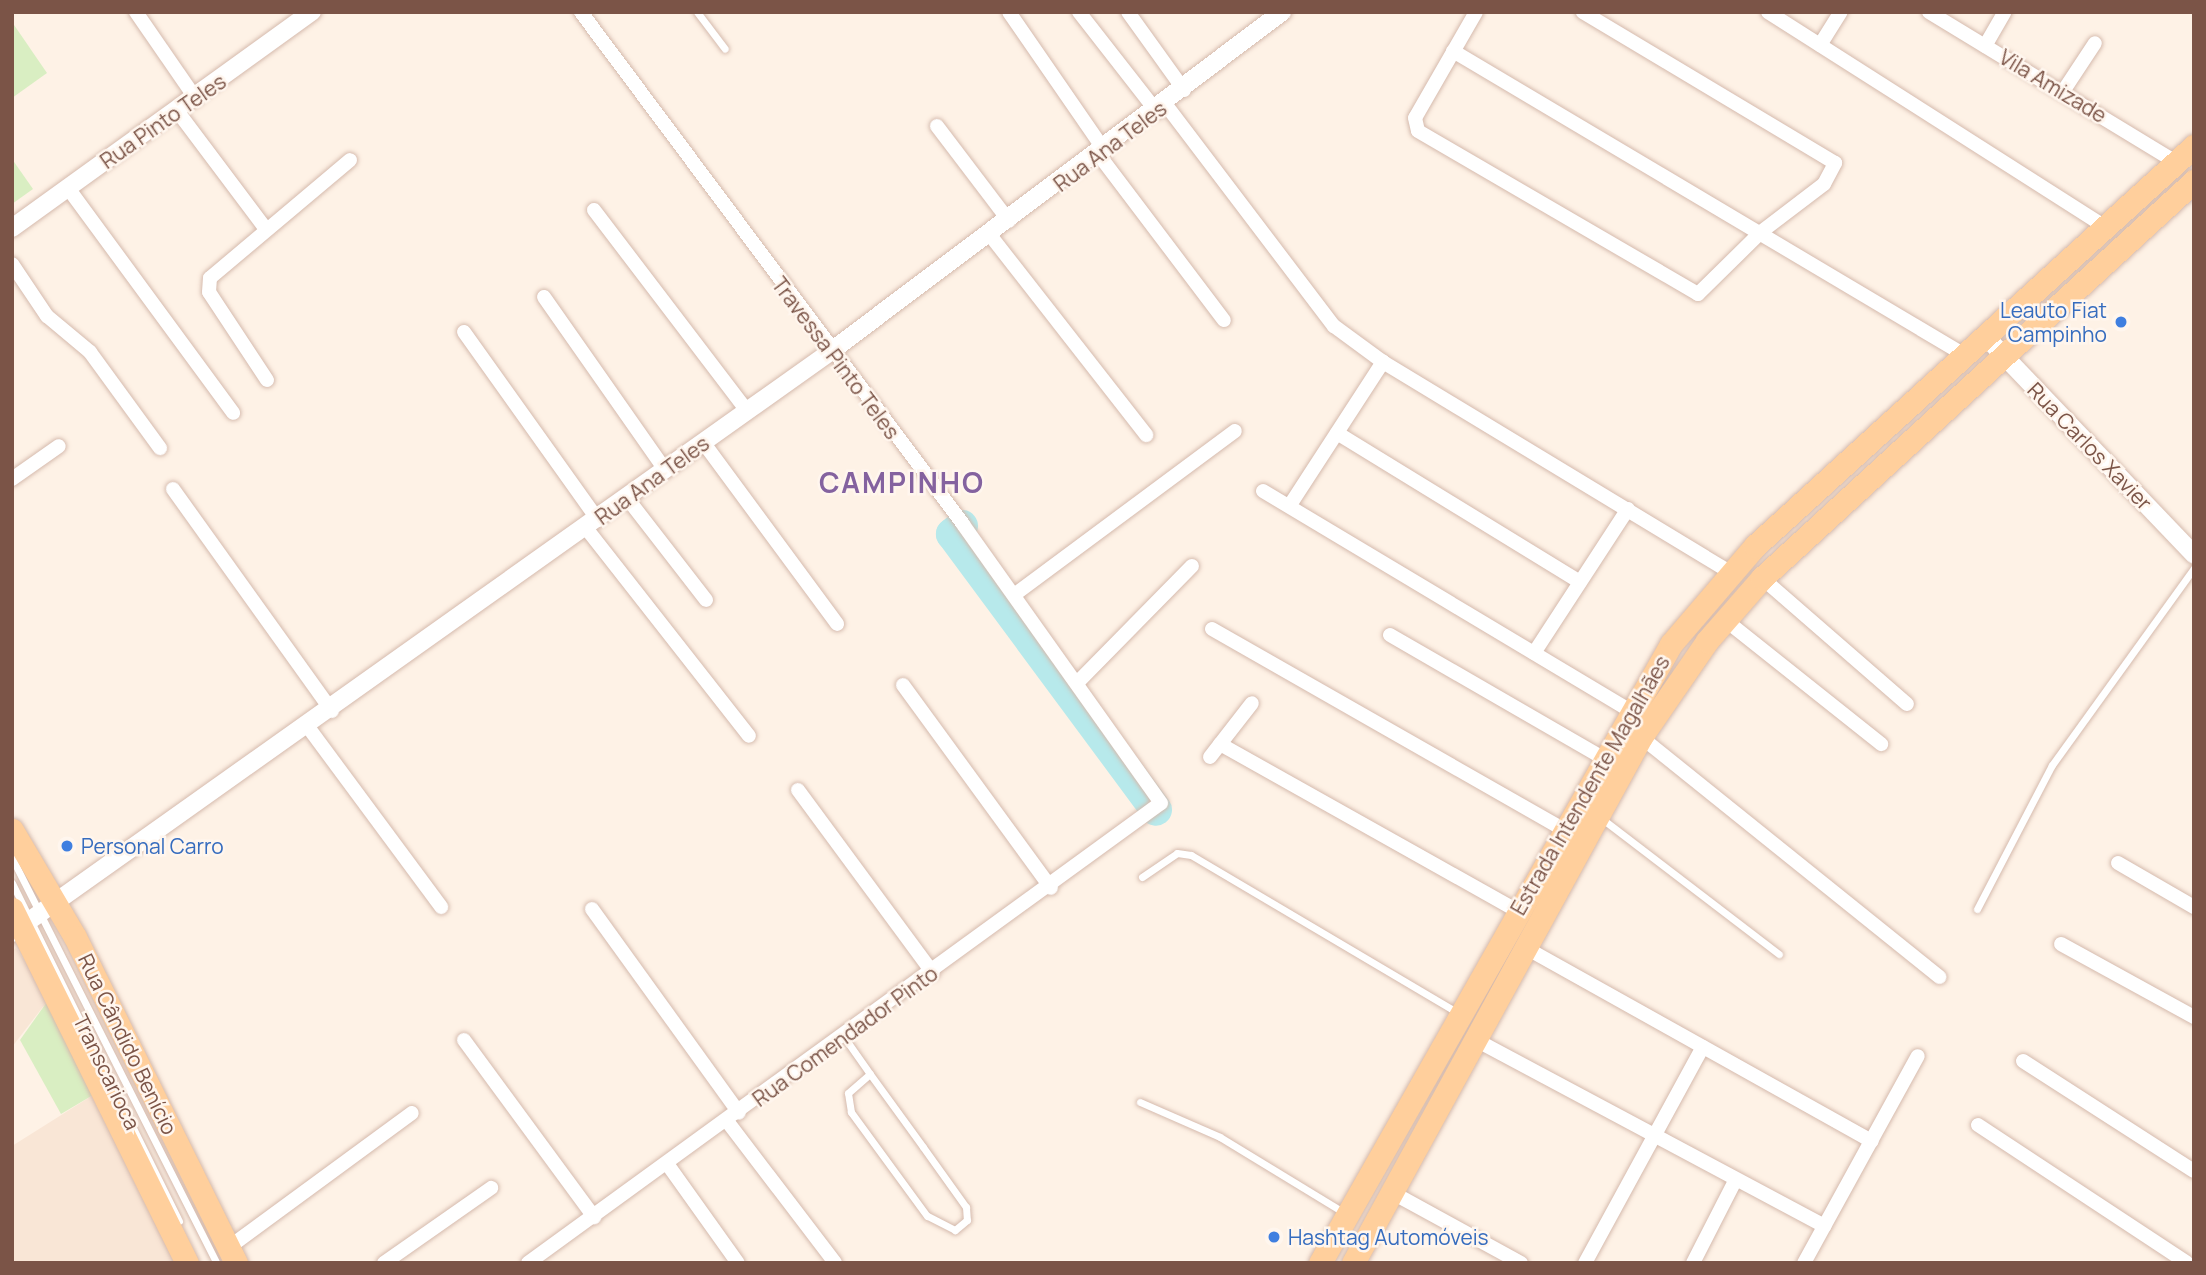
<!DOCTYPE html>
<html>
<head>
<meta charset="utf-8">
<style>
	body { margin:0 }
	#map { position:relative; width:2206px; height:1275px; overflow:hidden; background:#fef2e6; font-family:Manrope,sans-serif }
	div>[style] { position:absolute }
	.residential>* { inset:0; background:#f9e6d6 }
	.green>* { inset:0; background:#d9eec2 }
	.river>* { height:32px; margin:-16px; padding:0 16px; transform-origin:16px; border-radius:16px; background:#b7e9eb }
	.roads { filter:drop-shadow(0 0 2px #d5baad) drop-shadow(0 0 2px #d5baad) }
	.service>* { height:7px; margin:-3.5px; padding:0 3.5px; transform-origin:3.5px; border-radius:3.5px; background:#fff }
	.minor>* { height:14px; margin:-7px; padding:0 7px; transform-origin:7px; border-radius:7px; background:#fff }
	.tertiary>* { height:18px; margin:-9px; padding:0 9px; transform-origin:9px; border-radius:9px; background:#fff }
	.primary>* { height:23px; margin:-11.5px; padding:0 11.5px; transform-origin:11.5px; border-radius:11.5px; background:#ffcf9c }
	.dots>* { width:19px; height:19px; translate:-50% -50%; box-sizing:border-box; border:4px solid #fff6ee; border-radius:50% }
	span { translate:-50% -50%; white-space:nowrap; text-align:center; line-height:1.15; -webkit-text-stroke:5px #fff6ee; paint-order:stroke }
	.street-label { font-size:21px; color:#7b5447 }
	.shop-label { font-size:21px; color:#366cbe }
	.right { translate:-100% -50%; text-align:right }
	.left { translate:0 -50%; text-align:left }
	.district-label { font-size:28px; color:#84629f; font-weight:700; letter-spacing:2px }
	.frame { position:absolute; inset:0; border:14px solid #7b5447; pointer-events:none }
</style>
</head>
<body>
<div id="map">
	<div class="residential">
		<div style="clip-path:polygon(16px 948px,49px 999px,12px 1047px,12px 950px)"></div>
		<div style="clip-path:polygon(93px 1095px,177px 1263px,12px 1263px,12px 1146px)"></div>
	</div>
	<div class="green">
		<div style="clip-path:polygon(12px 22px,47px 73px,12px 98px)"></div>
		<div style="clip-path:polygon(12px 159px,33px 189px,12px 204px)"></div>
		<div style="clip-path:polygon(49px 999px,93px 1095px,61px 1114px,20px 1040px)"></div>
	</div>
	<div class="river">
		<div style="left:962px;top:526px;width:13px;rotate:141deg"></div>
		<div style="left:952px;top:534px;width:343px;rotate:53.5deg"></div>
	</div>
	<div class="roads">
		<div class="service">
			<div style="left:697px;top:12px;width:46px;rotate:52.9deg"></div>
			<div style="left:1601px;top:818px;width:224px;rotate:37.4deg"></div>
			<div style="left:12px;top:858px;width:454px;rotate:63.2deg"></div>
			<div style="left:1142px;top:877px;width:42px;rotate:-34.4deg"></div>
			<div style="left:1177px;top:853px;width:14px;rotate:8deg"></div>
			<div style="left:1191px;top:855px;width:310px;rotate:30.6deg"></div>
			<div style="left:12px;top:883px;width:377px;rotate:63.7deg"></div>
			<div style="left:1977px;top:909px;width:162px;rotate:-62.5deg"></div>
			<div style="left:2052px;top:765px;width:243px;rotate:-54.2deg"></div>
			<div style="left:844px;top:1037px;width:45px;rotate:54.9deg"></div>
			<div style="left:870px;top:1074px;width:90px;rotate:54deg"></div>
			<div style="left:923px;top:1147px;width:74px;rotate:54.4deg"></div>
			<div style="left:966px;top:1207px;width:13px;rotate:86deg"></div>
			<div style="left:967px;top:1220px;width:16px;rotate:140deg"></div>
			<div style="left:955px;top:1230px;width:31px;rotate:-153deg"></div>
			<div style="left:927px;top:1216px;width:129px;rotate:-126.2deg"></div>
			<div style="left:851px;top:1112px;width:19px;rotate:-99deg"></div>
			<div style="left:848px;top:1093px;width:29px;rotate:-41deg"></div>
			<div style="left:1140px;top:1102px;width:87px;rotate:23.6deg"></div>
			<div style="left:1220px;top:1137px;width:144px;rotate:31.4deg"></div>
		</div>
		<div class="minor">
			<div style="left:136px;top:12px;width:106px;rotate:55.4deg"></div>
			<div style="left:1009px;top:12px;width:169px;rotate:55.4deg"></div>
			<div style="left:1079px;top:12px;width:127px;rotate:52deg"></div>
			<div style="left:1128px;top:12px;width:96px;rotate:54.3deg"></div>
			<div style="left:1476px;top:12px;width:122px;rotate:119.9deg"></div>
			<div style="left:1415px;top:118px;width:13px;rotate:77deg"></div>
			<div style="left:1418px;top:131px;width:324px;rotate:30.2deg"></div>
			<div style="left:1698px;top:294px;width:88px;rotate:-44.5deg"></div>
			<div style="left:1761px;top:232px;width:79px;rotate:-37.3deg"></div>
			<div style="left:1824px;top:184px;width:24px;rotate:-62deg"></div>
			<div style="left:1835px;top:163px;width:294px;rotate:-149.1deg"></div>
			<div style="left:1768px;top:12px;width:403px;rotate:32.5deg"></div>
			<div style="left:1929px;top:12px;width:289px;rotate:31.3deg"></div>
			<div style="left:1820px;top:45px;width:39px;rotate:-58deg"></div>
			<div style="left:1985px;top:46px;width:39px;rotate:-60deg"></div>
			<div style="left:1453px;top:51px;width:597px;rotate:30.73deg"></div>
			<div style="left:2064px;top:90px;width:56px;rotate:-56.6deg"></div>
			<div style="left:1166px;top:105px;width:278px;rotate:52.8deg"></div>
			<div style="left:1334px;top:326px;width:61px;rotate:36.3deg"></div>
			<div style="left:1383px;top:362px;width:406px;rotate:31.2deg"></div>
			<div style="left:178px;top:112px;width:146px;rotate:53.1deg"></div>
			<div style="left:937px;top:126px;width:119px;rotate:52.8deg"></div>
			<div style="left:1099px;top:155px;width:207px;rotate:52.9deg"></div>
			<div style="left:68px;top:188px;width:279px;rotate:53.7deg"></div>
			<div style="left:594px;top:210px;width:253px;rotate:52.7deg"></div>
			<div style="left:990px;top:235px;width:254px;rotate:52deg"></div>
			<div style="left:12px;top:264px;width:63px;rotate:56.1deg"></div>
			<div style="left:47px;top:316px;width:56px;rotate:39.9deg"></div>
			<div style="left:90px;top:352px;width:119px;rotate:53.9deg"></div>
			<div style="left:544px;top:297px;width:211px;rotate:55deg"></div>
			<div style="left:464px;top:332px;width:231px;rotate:54.5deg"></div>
			<div style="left:267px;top:380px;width:105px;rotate:-123.4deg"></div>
			<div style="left:209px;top:292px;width:14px;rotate:-86deg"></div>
			<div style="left:210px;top:278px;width:183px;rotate:-40.1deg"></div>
			<div style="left:1337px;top:433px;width:285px;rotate:31.5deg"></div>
			<div style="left:703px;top:442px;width:226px;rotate:53.6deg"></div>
			<div style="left:12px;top:479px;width:57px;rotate:-35.1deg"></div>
			<div style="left:173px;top:489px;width:273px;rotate:54.4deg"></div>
			<div style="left:1263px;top:491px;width:427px;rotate:30.9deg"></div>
			<div style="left:627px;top:498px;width:129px;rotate:52.2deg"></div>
			<div style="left:1290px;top:505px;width:171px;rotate:-57deg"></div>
			<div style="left:586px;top:528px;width:264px;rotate:51.9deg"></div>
			<div style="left:1762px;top:578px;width:192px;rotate:41deg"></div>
			<div style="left:1014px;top:595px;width:275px;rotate:-36.6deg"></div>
			<div style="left:1724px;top:619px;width:201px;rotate:38.5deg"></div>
			<div style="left:1212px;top:629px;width:403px;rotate:29.7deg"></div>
			<div style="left:1390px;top:635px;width:244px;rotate:30deg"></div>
			<div style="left:1534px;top:653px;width:172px;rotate:-56.9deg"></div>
			<div style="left:1077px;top:683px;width:164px;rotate:-45.5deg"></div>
			<div style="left:903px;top:685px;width:251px;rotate:53.9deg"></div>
			<div style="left:308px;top:727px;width:224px;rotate:53.5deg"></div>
			<div style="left:1641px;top:737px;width:383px;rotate:38.8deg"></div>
			<div style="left:1220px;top:744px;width:342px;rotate:29.3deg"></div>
			<div style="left:1210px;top:757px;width:68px;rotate:-52.1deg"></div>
			<div style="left:798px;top:790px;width:227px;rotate:53.6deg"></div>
			<div style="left:2118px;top:863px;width:88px;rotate:30.1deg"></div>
			<div style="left:592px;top:909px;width:251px;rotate:54.2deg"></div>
			<div style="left:2061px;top:944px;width:152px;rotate:28.8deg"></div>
			<div style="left:1526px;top:948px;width:396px;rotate:29.2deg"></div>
			<div style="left:464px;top:1040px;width:220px;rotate:53.7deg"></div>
			<div style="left:1476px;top:1040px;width:395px;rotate:28.1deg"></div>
			<div style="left:2023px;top:1061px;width:203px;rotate:32.8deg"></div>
			<div style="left:727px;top:1121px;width:178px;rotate:52.7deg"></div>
			<div style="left:1978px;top:1125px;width:250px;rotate:33.4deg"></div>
			<div style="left:668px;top:1165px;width:120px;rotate:54.5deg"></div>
			<div style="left:1393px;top:1193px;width:146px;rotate:28.7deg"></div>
			<div style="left:228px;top:1248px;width:228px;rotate:-36.3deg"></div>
			<div style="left:384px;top:1263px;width:131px;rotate:-35deg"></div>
			<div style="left:528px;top:1263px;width:782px;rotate:-36.01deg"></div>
			<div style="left:1161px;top:803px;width:342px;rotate:-125.4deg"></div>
			<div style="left:963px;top:524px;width:639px;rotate:-126.73deg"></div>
			<div style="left:1585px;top:1263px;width:246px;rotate:-61.4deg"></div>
			<div style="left:1693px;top:1263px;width:92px;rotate:-62.9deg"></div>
			<div style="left:1804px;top:1263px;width:236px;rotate:-61.2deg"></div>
		</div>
		<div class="tertiary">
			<div style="left:12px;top:228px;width:370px;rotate:-35.8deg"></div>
			<div style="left:1986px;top:337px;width:301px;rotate:46.3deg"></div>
			<div style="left:12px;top:933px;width:1003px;rotate:-35.38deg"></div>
			<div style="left:830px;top:352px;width:566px;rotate:-36.95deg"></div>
		</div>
		<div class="primary">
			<div style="left:12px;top:830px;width:124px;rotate:59.5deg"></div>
			<div style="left:75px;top:937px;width:364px;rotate:63.7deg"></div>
			<div style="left:12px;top:909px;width:395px;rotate:63.7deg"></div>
			<div style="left:1320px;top:1263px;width:712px;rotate:-60.44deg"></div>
			<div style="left:1671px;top:644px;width:129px;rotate:-49.4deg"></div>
			<div style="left:1755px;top:546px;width:594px;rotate:-42.34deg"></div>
			<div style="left:1353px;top:1263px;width:600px;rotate:-61.3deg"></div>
			<div style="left:1641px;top:737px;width:116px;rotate:-55.5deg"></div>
			<div style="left:1707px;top:641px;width:84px;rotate:-48.9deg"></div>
			<div style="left:1762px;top:578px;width:587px;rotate:-42.58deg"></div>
		</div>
	</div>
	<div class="dots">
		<div style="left:2121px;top:322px;background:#3f7fe0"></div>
		<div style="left:67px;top:846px;background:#3f7fe0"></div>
		<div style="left:1274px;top:1237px;background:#3f7fe0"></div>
	</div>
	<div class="street-label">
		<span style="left:2053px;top:86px;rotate:31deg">Vila Amizade</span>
		<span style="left:163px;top:121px;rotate:-35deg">Rua Pinto Teles</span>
		<span style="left:1110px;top:146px;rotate:-37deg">Rua Ana Teles</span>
		<span style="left:836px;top:358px;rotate:53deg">Travessa Pinto Teles</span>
		<span style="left:2090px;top:446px;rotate:46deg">Rua Carlos Xavier</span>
		<span style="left:652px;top:480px;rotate:-36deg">Rua Ana Teles</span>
		<span style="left:1590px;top:785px;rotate:-60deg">Estrada Intendente Magalhães</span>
		<span style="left:845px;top:1036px;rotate:-36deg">Rua Comendador Pinto</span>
		<span style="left:128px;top:1044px;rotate:64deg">Rua Cândido Benício</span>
		<span style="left:107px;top:1072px;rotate:64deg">Transcarioca</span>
	</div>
	<div class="shop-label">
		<span class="right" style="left:2107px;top:322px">Leauto Fiat<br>Campinho</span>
		<span class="left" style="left:81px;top:846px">Personal Carro</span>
		<span class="left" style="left:1288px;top:1237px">Hashtag Automóveis</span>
	</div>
	<div class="district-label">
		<span style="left:902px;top:482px">CAMPINHO</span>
	</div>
	<div class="frame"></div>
</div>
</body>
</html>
